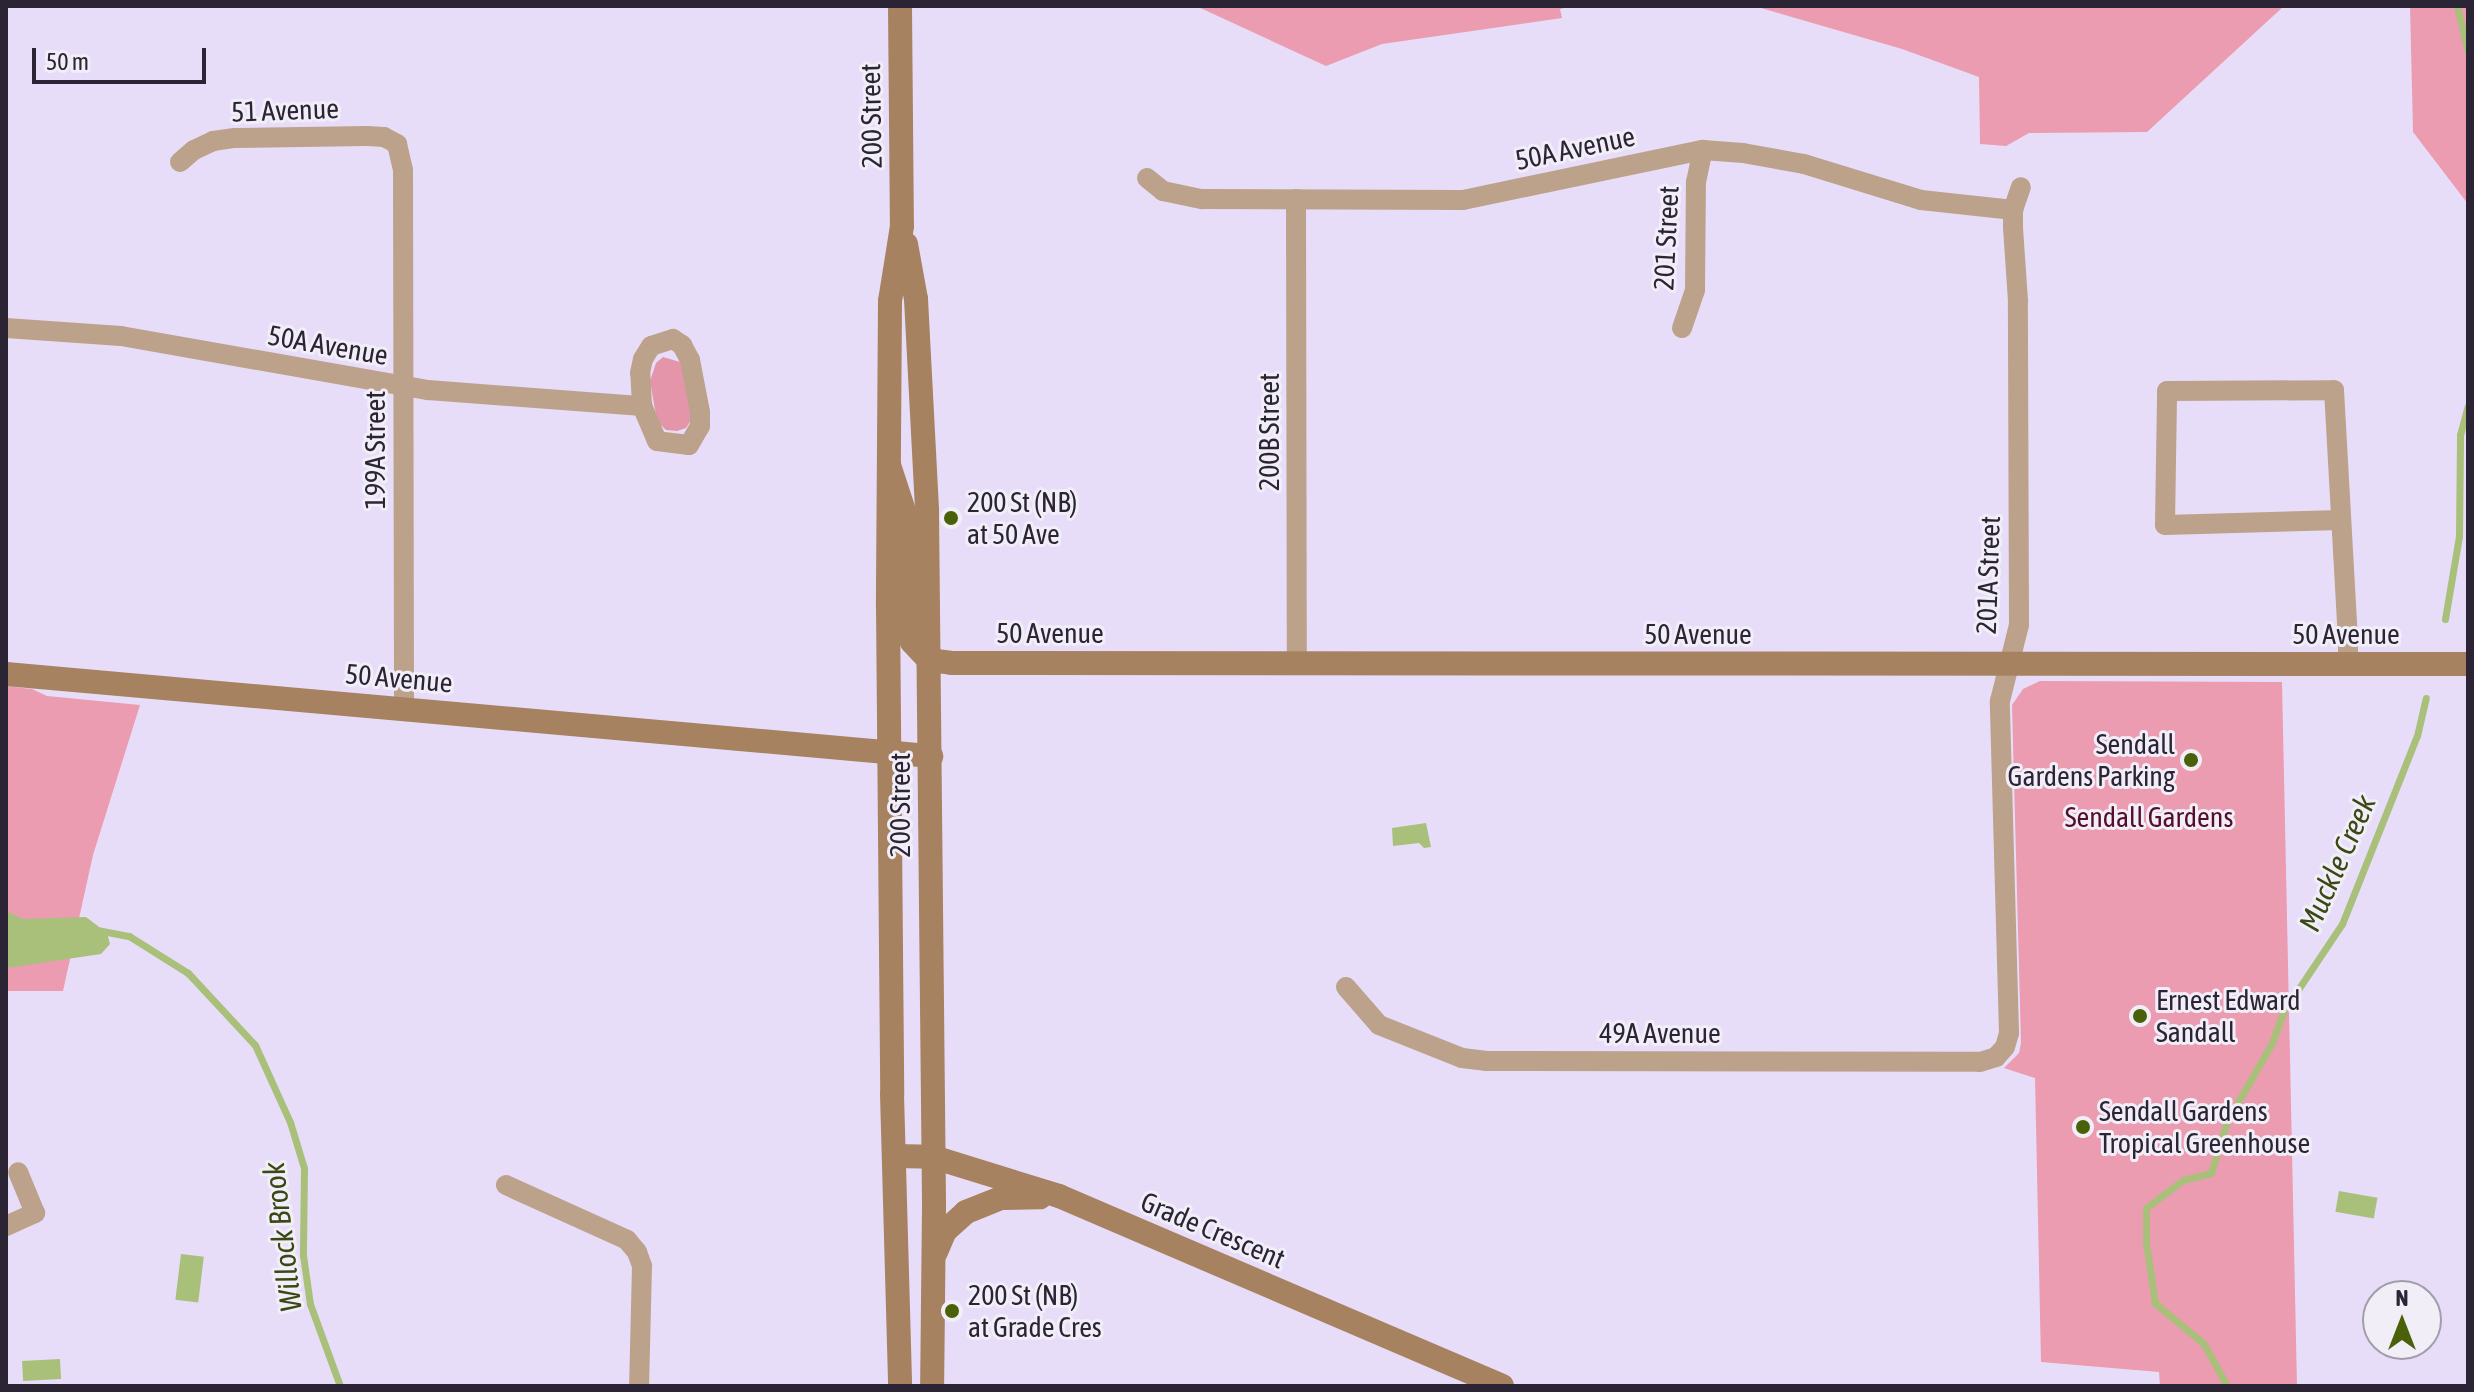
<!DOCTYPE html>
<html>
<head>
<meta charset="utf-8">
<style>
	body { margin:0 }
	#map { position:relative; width:2474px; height:1392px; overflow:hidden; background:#e8ddf9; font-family:"Asap Condensed",sans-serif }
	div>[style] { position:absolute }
	.green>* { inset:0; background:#eb9cb0 }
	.forest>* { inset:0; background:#e595a9 }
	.water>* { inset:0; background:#a8c079; transform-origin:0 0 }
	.stream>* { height:7px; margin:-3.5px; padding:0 3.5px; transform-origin:3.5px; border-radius:3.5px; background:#a8c079 }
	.street>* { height:20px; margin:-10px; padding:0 10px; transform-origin:10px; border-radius:10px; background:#bca28b }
	.secondary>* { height:24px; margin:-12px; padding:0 12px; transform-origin:12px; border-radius:12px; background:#a78260 }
	.dots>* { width:22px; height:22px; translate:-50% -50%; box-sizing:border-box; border:4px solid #f2eef8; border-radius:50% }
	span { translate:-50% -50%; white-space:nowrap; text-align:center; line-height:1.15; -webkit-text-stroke:6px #f2eef8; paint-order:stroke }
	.street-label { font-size:28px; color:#2b2435 }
	.poi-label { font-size:28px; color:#2b2435 }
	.left { translate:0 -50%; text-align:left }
	.right { translate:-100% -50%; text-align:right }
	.park-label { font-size:28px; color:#540e28 }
	.water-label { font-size:30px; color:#394814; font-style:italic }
	.frame { position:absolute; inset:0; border:8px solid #2b2435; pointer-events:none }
	.north { position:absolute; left:2362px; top:1280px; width:80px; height:80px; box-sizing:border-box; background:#f2eef8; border:2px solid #a29daa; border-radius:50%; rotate:0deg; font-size:22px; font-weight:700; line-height:32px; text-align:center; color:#2b2435 }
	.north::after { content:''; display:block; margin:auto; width:28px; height:36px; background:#4a6009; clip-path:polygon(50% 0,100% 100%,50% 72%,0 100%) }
	.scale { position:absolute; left:32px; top:48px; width:174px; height:36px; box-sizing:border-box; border:4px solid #2b2435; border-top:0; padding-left:10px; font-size:24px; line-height:28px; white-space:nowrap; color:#2b2435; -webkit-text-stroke:6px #f2eef8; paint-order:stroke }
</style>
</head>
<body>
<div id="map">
	<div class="green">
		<div style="clip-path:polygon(1196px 6px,1572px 6px,1560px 9px,1562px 18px,1382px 44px,1326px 66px)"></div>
		<div style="clip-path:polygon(1754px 6px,2284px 6px,2147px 132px,2029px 133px,2006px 146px,1980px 144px,1979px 77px,1902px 49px)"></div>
		<div style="clip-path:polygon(2410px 6px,2468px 6px,2468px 204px,2413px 132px)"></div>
		<div style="clip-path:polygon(2040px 681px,2282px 682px,2297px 1386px,2160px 1386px,2159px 1372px,2041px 1362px,2035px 1078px,2004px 1068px,2019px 1053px,2021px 1043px,2012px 705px,2023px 689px)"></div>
		<div style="clip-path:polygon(6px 686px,32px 689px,47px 696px,140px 705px,93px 855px,63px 991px,6px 991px)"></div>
	</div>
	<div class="forest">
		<div style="clip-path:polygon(663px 357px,680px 362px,684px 369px,692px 419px,686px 428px,677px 431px,666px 430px,657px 421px,650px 381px,656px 363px)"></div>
	</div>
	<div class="water">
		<div style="clip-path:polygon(1426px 823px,1431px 847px,1424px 848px,1419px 843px,1393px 846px,1392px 828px)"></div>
		<div style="clip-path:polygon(6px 907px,10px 913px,23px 919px,86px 917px,107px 933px,110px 944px,101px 954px,6px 968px)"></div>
		<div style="left:2339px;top:1191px;width:39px;height:21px;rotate:10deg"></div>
		<div style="left:181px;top:1254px;width:23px;height:46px;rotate:7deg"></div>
		<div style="left:60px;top:1359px;width:20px;height:38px;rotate:87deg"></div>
	</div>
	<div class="stream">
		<div style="left:2457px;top:6px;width:47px;rotate:76.6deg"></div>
		<div style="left:2445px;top:619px;width:84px;rotate:-80.4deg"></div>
		<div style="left:2459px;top:536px;width:101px;rotate:-89.4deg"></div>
		<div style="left:2460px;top:435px;width:30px;rotate:-75deg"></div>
		<div style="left:97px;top:930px;width:33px;rotate:11deg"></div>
		<div style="left:129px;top:936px;width:70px;rotate:32.1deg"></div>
		<div style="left:188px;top:973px;width:98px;rotate:47.1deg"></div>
		<div style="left:255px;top:1045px;width:85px;rotate:65.6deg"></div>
		<div style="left:290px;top:1122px;width:48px;rotate:73.1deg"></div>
		<div style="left:304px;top:1168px;width:87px;rotate:90.7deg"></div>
		<div style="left:303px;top:1255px;width:49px;rotate:81.9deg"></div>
		<div style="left:310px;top:1304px;width:87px;rotate:69.9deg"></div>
		<div style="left:2227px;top:1386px;width:48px;rotate:-118.7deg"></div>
		<div style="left:2204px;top:1344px;width:64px;rotate:-140.1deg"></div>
		<div style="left:2155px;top:1303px;width:61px;rotate:-98.5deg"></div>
		<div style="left:2146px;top:1243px;width:35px;rotate:-90deg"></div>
		<div style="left:2146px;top:1208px;width:46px;rotate:-37.1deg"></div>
		<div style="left:2183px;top:1180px;width:29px;rotate:-14deg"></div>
		<div style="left:2211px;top:1173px;width:54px;rotate:-72.9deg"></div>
		<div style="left:2227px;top:1121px;width:90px;rotate:-60deg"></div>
		<div style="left:2272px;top:1043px;width:33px;rotate:-70deg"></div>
		<div style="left:2283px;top:1012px;width:106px;rotate:-56.2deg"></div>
		<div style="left:2342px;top:924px;width:202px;rotate:-68.3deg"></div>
		<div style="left:2417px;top:736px;width:39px;rotate:-77deg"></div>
	</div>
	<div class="street">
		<div style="left:180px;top:162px;width:18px;rotate:-41deg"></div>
		<div style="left:194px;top:150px;width:21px;rotate:-25deg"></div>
		<div style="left:213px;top:141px;width:22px;rotate:-8deg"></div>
		<div style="left:235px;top:138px;width:132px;rotate:-0.9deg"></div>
		<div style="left:367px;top:136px;width:17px;rotate:3deg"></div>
		<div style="left:384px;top:137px;width:15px;rotate:28deg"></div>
		<div style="left:397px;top:144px;width:27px;rotate:77deg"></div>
		<div style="left:403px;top:170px;width:538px;rotate:89.89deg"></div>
		<div style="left:1147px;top:178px;width:21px;rotate:39deg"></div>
		<div style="left:1163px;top:191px;width:40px;rotate:12deg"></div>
		<div style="left:1202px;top:199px;width:261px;rotate:0.2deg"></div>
		<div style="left:1463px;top:200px;width:245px;rotate:-11.8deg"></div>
		<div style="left:1703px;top:150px;width:40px;rotate:4.3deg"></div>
		<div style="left:1743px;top:153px;width:62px;rotate:10.2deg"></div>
		<div style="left:1804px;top:164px;width:122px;rotate:17.1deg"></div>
		<div style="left:1921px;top:200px;width:93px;rotate:6.2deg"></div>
		<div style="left:1296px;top:199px;width:466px;rotate:89.9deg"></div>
		<div style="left:6px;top:328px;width:115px;rotate:4deg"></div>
		<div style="left:121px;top:336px;width:312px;rotate:10deg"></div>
		<div style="left:428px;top:390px;width:215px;rotate:4.3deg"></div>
		<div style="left:1682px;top:328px;width:40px;rotate:-71.1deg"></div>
		<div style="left:1695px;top:290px;width:108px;rotate:-89.5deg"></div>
		<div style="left:1696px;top:182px;width:33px;rotate:-78deg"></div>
		<div style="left:673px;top:339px;width:11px;rotate:34deg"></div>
		<div style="left:682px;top:345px;width:17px;rotate:62deg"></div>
		<div style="left:690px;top:360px;width:53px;rotate:79.1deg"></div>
		<div style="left:700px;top:412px;width:14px;rotate:90deg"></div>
		<div style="left:700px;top:426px;width:22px;rotate:120deg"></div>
		<div style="left:689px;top:445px;width:32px;rotate:-173deg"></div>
		<div style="left:657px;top:441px;width:38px;rotate:-113deg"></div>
		<div style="left:642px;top:406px;width:33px;rotate:-93deg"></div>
		<div style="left:640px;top:373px;width:14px;rotate:-78deg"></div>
		<div style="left:643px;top:359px;width:15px;rotate:-58deg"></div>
		<div style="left:651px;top:346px;width:23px;rotate:-18deg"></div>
		<div style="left:2341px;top:520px;width:176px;rotate:178.4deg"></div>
		<div style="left:2165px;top:525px;width:134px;rotate:-89.1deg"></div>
		<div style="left:2167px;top:391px;width:167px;rotate:-0.3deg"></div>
		<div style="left:2334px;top:390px;width:250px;rotate:86.8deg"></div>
		<div style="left:2348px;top:640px;width:24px;rotate:90deg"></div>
		<div style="left:1346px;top:987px;width:50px;rotate:49deg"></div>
		<div style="left:1379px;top:1025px;width:89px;rotate:21.7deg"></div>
		<div style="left:1462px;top:1058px;width:25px;rotate:7deg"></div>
		<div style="left:1487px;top:1061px;width:493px;rotate:0.1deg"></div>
		<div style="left:1980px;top:1062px;width:17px;rotate:-17deg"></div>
		<div style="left:1996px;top:1057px;width:13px;rotate:-48deg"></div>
		<div style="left:2005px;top:1047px;width:15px;rotate:-74deg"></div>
		<div style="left:2009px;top:1033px;width:332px;rotate:-91.6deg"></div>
		<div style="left:2000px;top:701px;width:78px;rotate:-76deg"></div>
		<div style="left:2019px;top:625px;width:324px;rotate:-90.2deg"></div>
		<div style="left:2018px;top:301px;width:74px;rotate:-93.9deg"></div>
		<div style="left:2013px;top:227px;width:17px;rotate:-90deg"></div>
		<div style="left:2013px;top:210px;width:24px;rotate:-71deg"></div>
		<div style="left:506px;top:1185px;width:133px;rotate:24.4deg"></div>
		<div style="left:627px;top:1240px;width:16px;rotate:50deg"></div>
		<div style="left:637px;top:1252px;width:15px;rotate:70deg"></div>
		<div style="left:642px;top:1266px;width:120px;rotate:91.4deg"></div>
		<div style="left:6px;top:1226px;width:32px;rotate:-24deg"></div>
		<div style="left:35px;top:1213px;width:44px;rotate:-112.5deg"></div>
	</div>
	<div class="secondary">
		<div style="left:900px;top:6px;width:220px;rotate:89.5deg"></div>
		<div style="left:902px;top:226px;width:76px;rotate:99.1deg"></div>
		<div style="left:890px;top:301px;width:305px;rotate:90.4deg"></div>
		<div style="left:888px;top:606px;width:488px;rotate:89.5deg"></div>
		<div style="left:892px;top:1094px;width:292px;rotate:88.4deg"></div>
		<div style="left:906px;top:244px;width:56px;rotate:79.7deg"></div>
		<div style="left:916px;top:299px;width:212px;rotate:87deg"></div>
		<div style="left:927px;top:511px;width:695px;rotate:89.42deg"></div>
		<div style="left:934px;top:1206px;width:180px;rotate:90.6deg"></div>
		<div style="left:889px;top:465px;width:52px;rotate:71.9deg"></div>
		<div style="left:905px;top:514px;width:104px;rotate:88.3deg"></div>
		<div style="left:908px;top:618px;width:24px;rotate:81deg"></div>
		<div style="left:912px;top:642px;width:25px;rotate:47deg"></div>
		<div style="left:929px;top:660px;width:23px;rotate:7deg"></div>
		<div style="left:952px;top:663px;width:1516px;rotate:0.04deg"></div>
		<div style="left:6px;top:674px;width:929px;rotate:5.07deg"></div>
		<div style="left:894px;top:1156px;width:39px;rotate:1deg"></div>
		<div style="left:933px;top:1157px;width:132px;rotate:17.2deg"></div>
		<div style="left:1059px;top:1196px;width:482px;rotate:23.2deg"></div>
		<div style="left:936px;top:1252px;width:23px;rotate:-67deg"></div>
		<div style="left:945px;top:1231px;width:28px;rotate:-42deg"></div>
		<div style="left:966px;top:1212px;width:38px;rotate:-22deg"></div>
		<div style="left:1001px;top:1198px;width:39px;rotate:-1deg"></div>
	</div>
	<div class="dots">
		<div style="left:951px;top:518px;background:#4a6009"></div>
		<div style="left:2191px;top:760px;background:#4a6009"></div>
		<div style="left:2140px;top:1016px;background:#4a6009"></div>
		<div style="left:2083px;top:1127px;background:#4a6009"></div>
		<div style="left:952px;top:1311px;background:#4a6009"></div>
	</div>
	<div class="street-label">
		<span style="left:285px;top:110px;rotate:-2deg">51 Avenue</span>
		<span style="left:871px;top:116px;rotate:-91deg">200 Street</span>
		<span style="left:1575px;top:148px;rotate:-12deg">50A Avenue</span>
		<span style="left:1666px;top:238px;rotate:-87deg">201 Street</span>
		<span style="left:328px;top:345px;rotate:10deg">50A Avenue</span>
		<span style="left:1269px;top:432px;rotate:-90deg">200B Street</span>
		<span style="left:375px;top:450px;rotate:-90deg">199A Street</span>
		<span style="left:1988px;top:575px;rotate:-88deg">201A Street</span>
		<span style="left:1050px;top:633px">50 Avenue</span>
		<span style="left:1698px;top:634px">50 Avenue</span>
		<span style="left:2346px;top:634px">50 Avenue</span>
		<span style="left:399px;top:678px;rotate:5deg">50 Avenue</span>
		<span style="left:900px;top:805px;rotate:-90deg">200 Street</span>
		<span style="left:1660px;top:1033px">49A Avenue</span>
		<span style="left:1213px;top:1230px;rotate:23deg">Grade Crescent</span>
	</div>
	<div class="poi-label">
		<span class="left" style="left:967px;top:518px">200 St (NB)<br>at 50 Ave</span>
		<span class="right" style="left:2175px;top:760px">Sendall<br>Gardens Parking</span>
		<span class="left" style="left:2156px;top:1016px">Ernest Edward<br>Sandall</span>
		<span class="left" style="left:2099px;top:1127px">Sendall Gardens<br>Tropical Greenhouse</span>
		<span class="left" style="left:968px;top:1311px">200 St (NB)<br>at Grade Cres</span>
	</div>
	<div class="park-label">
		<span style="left:2149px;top:817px">Sendall Gardens</span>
	</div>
	<div class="water-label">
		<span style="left:2337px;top:863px;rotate:-66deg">Muckle Creek</span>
		<span style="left:282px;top:1237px;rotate:-97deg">Willock Brook</span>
	</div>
	<div class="frame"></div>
	<div class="north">N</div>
	<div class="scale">50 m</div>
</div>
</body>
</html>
